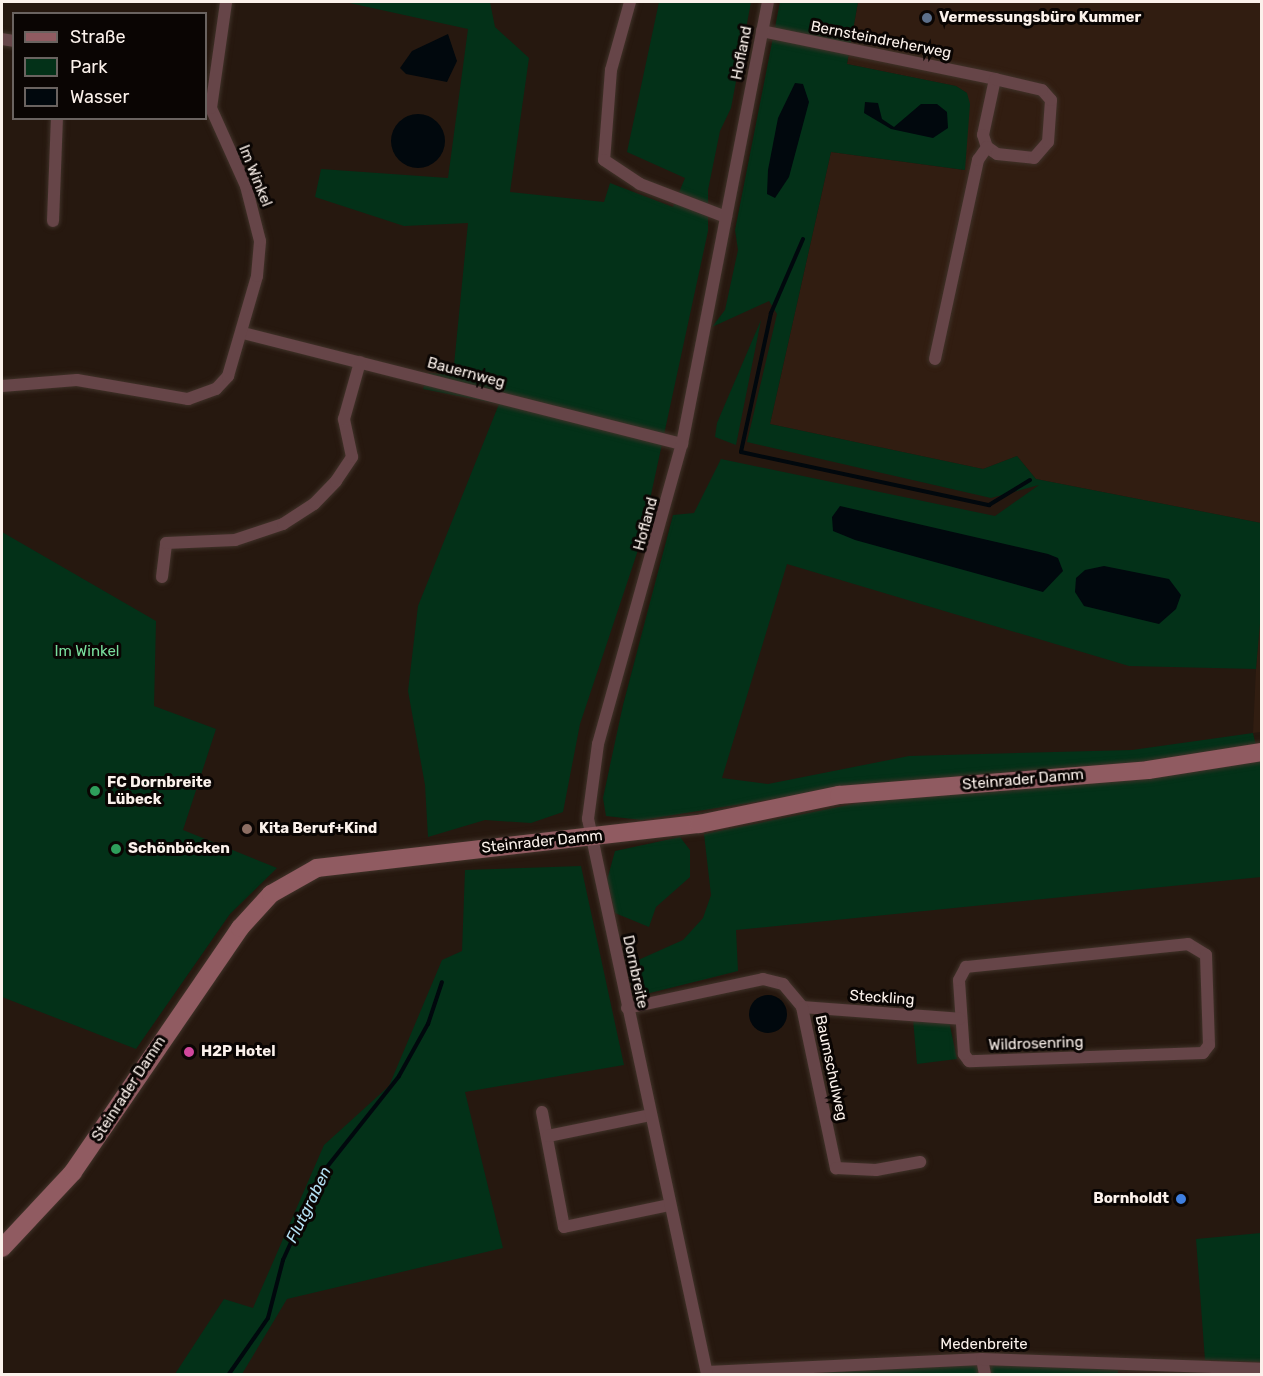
<!DOCTYPE html>
<html>
<head>
<meta charset="utf-8">
<style>
	body { margin:0 }
	#map { position:relative; width:1263px; height:1376px; overflow:hidden; background:#26180f; font-family:Rubik,sans-serif }
	div>[style] { position:absolute }
	.built>* { inset:0; background:#311d11 }
	.green>* { inset:0; background:#033118 }
	.water>* { inset:0; background:#01080d }
	.round { border-radius:50% }
	.stream>* { height:4px; margin:-2px; padding:0 2px; transform-origin:2px; border-radius:2px; background:#01080d }
	.roads { filter:drop-shadow(0 0 2px #403229) drop-shadow(0 0 2px #403229) }
	.minor>* { height:12px; margin:-6px; padding:0 6px; transform-origin:6px; border-radius:6px; background:#664548 }
	.secondary>* { height:18px; margin:-9px; padding:0 9px; transform-origin:9px; border-radius:9px; background:#905b61 }
	.dots>* { width:16px; height:16px; translate:-50% -50%; box-sizing:border-box; border:3px solid #0a0503; border-radius:50% }
	span { translate:-50% -50%; white-space:nowrap; text-align:center; line-height:1.15; -webkit-text-stroke:6px #0a0503; paint-order:stroke }
	.poi-label { font-size:15px; color:#fbf1eb; font-weight:700 }
	.left { translate:0 -50%; text-align:left }
	.right { translate:-100% -50%; text-align:right }
	.street-label { font-size:15px; color:#fbf1eb }
	.park-label { font-size:15px; color:#79de9d }
	.water-label { font-size:16px; color:#b5e1f4; font-style:italic }
	.frame { position:absolute; inset:0; border:3px solid #fbf1eb; pointer-events:none }
	.legend { position:absolute; left:12px; top:12px; width:195px; height:108px; box-sizing:border-box; background:#0a0503; border:2px solid #6a6360; margin:0; padding:8px 10px; list-style:none; font-size:18px; color:#fbf1eb }
	.legend li { display:flex; align-items:center; gap:12px; height:30px }
	.legend b { width:30px; border:2px solid #6a6360 }
</style>
</head>
<body>
<div id="map">
	<div class="built">
		<div style="clip-path:polygon(858px 2px,1261px 2px,1261px 523px,1036px 479px,1017px 456px,983px 469px,770px 424px,831px 152px,964px 170px,967px 93px,956px 86px,847px 64px)"></div>
		<div style="clip-path:polygon(1261px 600px,1261px 732px,1253px 733px,1256px 669px)"></div>
	</div>
	<div class="green">
		<div style="clip-path:polygon(345px 2px,490px 2px,495px 27px,529px 58px,510px 192px,604px 202px,610px 183px,673px 207px,685px 178px,627px 152px,659px 2px,751px 2px,731px 108px,720px 131px,708px 190px,708px 231px,641px 541px,580px 724px,563px 812px,531px 823px,485px 820px,428px 837px,425px 785px,408px 691px,418px 606px,499px 404px,423px 389px,428px 373px,453px 375px,468px 223px,404px 226px,315px 197px,321px 169px,448px 178px,468px 29px)"></div>
		<div style="clip-path:polygon(780px 2px,858px 2px,847px 64px,956px 86px,967px 93px,970px 104px,965px 170px,831px 152px,770px 424px,983px 469px,1017px 456px,1036px 479px,1261px 523px,1262px 600px,1256px 669px,1129px 666px,787px 564px,722px 778px,768px 784px,909px 756px,1132px 750px,1253px 733px,1256px 746px,1187px 760px,829px 790px,642px 820px,606px 816px,603px 798px,623px 705px,673px 515px,694px 513px,721px 459px,995px 516px,1039px 485px,991px 498px,747px 442px,777px 314px,769px 301px,712px 327px,725px 310px,738px 250px,735px 230px)"></div>
		<div style="clip-path:polygon(761px 320px,736px 445px,715px 437px,717px 423px)"></div>
		<div style="clip-path:polygon(2px 532px,156px 621px,154px 706px,216px 729px,183px 830px,277px 868px,230px 914px,136px 1049px,2px 997px)"></div>
		<div style="clip-path:polygon(1261px 761px,1261px 877px,736px 930px,738px 971px,634px 997px,628px 971px,636px 961px,683px 940px,703px 918px,711px 895px,704px 834px,863px 802px)"></div>
		<div style="clip-path:polygon(680px 837px,690px 850px,690px 877px,656px 907px,649px 927px,615px 913px,607px 880px,615px 851px)"></div>
		<div style="clip-path:polygon(581px 866px,624px 1065px,465px 1092px,503px 1248px,287px 1299px,242px 1374px,175px 1374px,224px 1299px,253px 1308px,324px 1145px,389px 1086px,442px 960px,462px 951px,465px 870px)"></div>
		<div style="clip-path:polygon(913px 1019px,949px 1021px,957px 1059px,917px 1064px)"></div>
		<div style="clip-path:polygon(1261px 1233px,1261px 1362px,1205px 1360px,1196px 1239px)"></div>
		<div style="clip-path:polygon(966px 1364px,1118px 1369px,1118px 1374px,823px 1374px,827px 1369px)"></div>
	</div>
	<div class="water">
		<div style="clip-path:polygon(448px 34px,457px 61px,447px 82px,406px 74px,400px 68px,412px 51px)"></div>
		<div style="clip-path:polygon(795px 83px,803px 84px,809px 102px,789px 177px,775px 198px,767px 194px,768px 170px,778px 118px)"></div>
		<div style="clip-path:polygon(865px 102px,878px 103px,882px 119px,894px 127px,921px 104px,937px 104px,947px 112px,948px 128px,933px 138px,891px 129px,864px 113px)"></div>
		<div class="round" style="left:391px;top:114px;width:54px;height:54px"></div>
		<div style="clip-path:polygon(840px 506px,1048px 554px,1058px 558px,1063px 571px,1043px 592px,855px 540px,833px 531px,832px 517px)"></div>
		<div style="clip-path:polygon(1104px 566px,1169px 579px,1181px 595px,1176px 609px,1159px 624px,1084px 606px,1075px 592px,1076px 578px,1085px 570px)"></div>
		<div class="round" style="left:749px;top:995px;width:38px;height:38px"></div>
	</div>
	<div class="stream">
		<div style="left:803px;top:239px;width:81px;rotate:113.4deg"></div>
		<div style="left:771px;top:313px;width:142px;rotate:102.2deg"></div>
		<div style="left:741px;top:452px;width:254px;rotate:12.1deg"></div>
		<div style="left:989px;top:505px;width:48px;rotate:-31.4deg"></div>
		<div style="left:229px;top:1374px;width:68px;rotate:-55.1deg"></div>
		<div style="left:268px;top:1318px;width:60px;rotate:-75.5deg"></div>
		<div style="left:283px;top:1260px;width:97px;rotate:-65.6deg"></div>
		<div style="left:323px;top:1172px;width:122px;rotate:-51.6deg"></div>
		<div style="left:399px;top:1076px;width:60px;rotate:-60.9deg"></div>
		<div style="left:428px;top:1024px;width:44px;rotate:-71.6deg"></div>
	</div>
	<div class="roads">
		<div class="minor">
			<div style="left:630px;top:2px;width:71px;rotate:105.6deg"></div>
			<div style="left:611px;top:70px;width:90px;rotate:94.4deg"></div>
			<div style="left:604px;top:160px;width:43px;rotate:33.7deg"></div>
			<div style="left:640px;top:184px;width:92px;rotate:21deg"></div>
			<div style="left:762px;top:31px;width:238px;rotate:11.6deg"></div>
			<div style="left:995px;top:79px;width:57px;rotate:102.1deg"></div>
			<div style="left:983px;top:135px;width:13px;rotate:72deg"></div>
			<div style="left:987px;top:147px;width:12px;rotate:35deg"></div>
			<div style="left:997px;top:154px;width:37px;rotate:6deg"></div>
			<div style="left:1034px;top:158px;width:21px;rotate:-49deg"></div>
			<div style="left:1048px;top:142px;width:42px;rotate:-85.9deg"></div>
			<div style="left:1051px;top:100px;width:13px;rotate:-132deg"></div>
			<div style="left:1042px;top:90px;width:48px;rotate:-166.8deg"></div>
			<div style="left:2px;top:39px;width:12px;rotate:9deg"></div>
			<div style="left:53px;top:221px;width:103px;rotate:-87.8deg"></div>
			<div style="left:243px;top:333px;width:453px;rotate:14.2deg"></div>
			<div style="left:935px;top:359px;width:204px;rotate:-77.8deg"></div>
			<div style="left:978px;top:160px;width:16px;rotate:-55deg"></div>
			<div style="left:2px;top:386px;width:75px;rotate:-4.6deg"></div>
			<div style="left:77px;top:380px;width:113px;rotate:9.7deg"></div>
			<div style="left:188px;top:399px;width:30px;rotate:-20deg"></div>
			<div style="left:216px;top:389px;width:18px;rotate:-47deg"></div>
			<div style="left:228px;top:376px;width:104px;rotate:-73.8deg"></div>
			<div style="left:257px;top:276px;width:35px;rotate:-85deg"></div>
			<div style="left:260px;top:241px;width:57px;rotate:-104.3deg"></div>
			<div style="left:246px;top:186px;width:85px;rotate:-114.2deg"></div>
			<div style="left:211px;top:108px;width:107px;rotate:-81.9deg"></div>
			<div style="left:162px;top:577px;width:34px;rotate:-83deg"></div>
			<div style="left:166px;top:543px;width:69px;rotate:-2.5deg"></div>
			<div style="left:235px;top:540px;width:51px;rotate:-18.4deg"></div>
			<div style="left:283px;top:524px;width:37px;rotate:-33deg"></div>
			<div style="left:314px;top:504px;width:32px;rotate:-46deg"></div>
			<div style="left:336px;top:481px;width:29px;rotate:-56deg"></div>
			<div style="left:352px;top:457px;width:39px;rotate:-102deg"></div>
			<div style="left:344px;top:419px;width:59px;rotate:-74.3deg"></div>
			<div style="left:1188px;top:944px;width:21px;rotate:31deg"></div>
			<div style="left:1206px;top:955px;width:90px;rotate:88.1deg"></div>
			<div style="left:1209px;top:1045px;width:10px;rotate:127deg"></div>
			<div style="left:1203px;top:1053px;width:234px;rotate:178deg"></div>
			<div style="left:969px;top:1061px;width:9px;rotate:-126deg"></div>
			<div style="left:964px;top:1054px;width:74px;rotate:-93.9deg"></div>
			<div style="left:959px;top:980px;width:15px;rotate:-62deg"></div>
			<div style="left:966px;top:967px;width:223px;rotate:-5.9deg"></div>
			<div style="left:802px;top:1007px;width:158px;rotate:4.3deg"></div>
			<div style="left:627px;top:1008px;width:139px;rotate:-12deg"></div>
			<div style="left:763px;top:979px;width:21px;rotate:14deg"></div>
			<div style="left:783px;top:984px;width:30px;rotate:50deg"></div>
			<div style="left:802px;top:1007px;width:165px;rotate:78.1deg"></div>
			<div style="left:836px;top:1168px;width:40px;rotate:2.9deg"></div>
			<div style="left:876px;top:1170px;width:45px;rotate:-10.3deg"></div>
			<div style="left:542px;top:1112px;width:117px;rotate:79.2deg"></div>
			<div style="left:564px;top:1227px;width:107px;rotate:-11.8deg"></div>
			<div style="left:548px;top:1136px;width:104px;rotate:-11.6deg"></div>
			<div style="left:982px;top:1359px;width:15px;rotate:79deg"></div>
			<div style="left:707px;top:1372px;width:275px;rotate:-2.7deg"></div>
			<div style="left:982px;top:1359px;width:280px;rotate:2deg"></div>
			<div style="left:707px;top:1374px;width:568px;rotate:-102.1deg"></div>
			<div style="left:588px;top:819px;width:76px;rotate:-82.4deg"></div>
			<div style="left:598px;top:744px;width:312px;rotate:-74.4deg"></div>
			<div style="left:682px;top:444px;width:450px;rotate:-79deg"></div>
		</div>
		<div class="secondary">
			<div style="left:2px;top:1248px;width:104px;rotate:-46.9deg"></div>
			<div style="left:73px;top:1172px;width:296px;rotate:-55.6deg"></div>
			<div style="left:240px;top:928px;width:46px;rotate:-47.6deg"></div>
			<div style="left:271px;top:894px;width:53px;rotate:-29.5deg"></div>
			<div style="left:317px;top:868px;width:385px;rotate:-6.6deg"></div>
			<div style="left:699px;top:824px;width:143px;rotate:-11.7deg"></div>
			<div style="left:839px;top:795px;width:310px;rotate:-4.6deg"></div>
			<div style="left:1148px;top:770px;width:115px;rotate:-9deg"></div>
		</div>
	</div>
	<div class="dots">
		<div style="left:927px;top:18px;background:#5c6f8a"></div>
		<div style="left:95px;top:791px;background:#2e9e5b"></div>
		<div style="left:247px;top:829px;background:#8d6e63"></div>
		<div style="left:116px;top:849px;background:#2e9e5b"></div>
		<div style="left:189px;top:1052px;background:#d1479c"></div>
		<div style="left:1181px;top:1199px;background:#3f7fe0"></div>
	</div>
	<div class="poi-label">
		<span class="left" style="left:939px;top:18px">Vermessungsbüro Kummer</span>
		<span class="left" style="left:107px;top:791px">FC Dornbreite<br>Lübeck</span>
		<span class="left" style="left:259px;top:829px">Kita Beruf+Kind</span>
		<span class="left" style="left:128px;top:849px">Schönböcken</span>
		<span class="left" style="left:201px;top:1052px">H2P Hotel</span>
		<span class="right" style="left:1169px;top:1199px">Bornholdt</span>
	</div>
	<div class="street-label">
		<span style="left:881px;top:40px;rotate:11deg">Bernsteindreherweg</span>
		<span style="left:742px;top:53px;rotate:-79deg">Hofland</span>
		<span style="left:255px;top:176px;rotate:68deg">Im Winkel</span>
		<span style="left:466px;top:373px;rotate:15deg">Bauernweg</span>
		<span style="left:646px;top:524px;rotate:-75deg">Hofland</span>
		<span style="left:1023px;top:780px;rotate:-5deg">Steinrader Damm</span>
		<span style="left:542px;top:842px;rotate:-6deg">Steinrader Damm</span>
		<span style="left:635px;top:972px;rotate:78deg">Dornbreite</span>
		<span style="left:882px;top:998px;rotate:4deg">Steckling</span>
		<span style="left:1036px;top:1044px;rotate:-2deg">Wildrosenring</span>
		<span style="left:831px;top:1068px;rotate:78deg">Baumschulweg</span>
		<span style="left:129px;top:1089px;rotate:-57deg">Steinrader Damm</span>
		<span style="left:984px;top:1345px">Medenbreite</span>
	</div>
	<div class="park-label">
		<span style="left:87px;top:652px">Im Winkel</span>
	</div>
	<div class="water-label">
		<span style="left:309px;top:1205px;rotate:-64deg">Flutgraben</span>
	</div>
	<div class="frame"></div>
	<ul class="legend">
	<li><b style="height:8px;background:#905b61"></b>Straße</li>
	<li><b style="height:16px;background:#033118"></b>Park</li>
	<li><b style="height:16px;background:#01080d"></b>Wasser</li>
	</ul>
</div>
</body>
</html>
